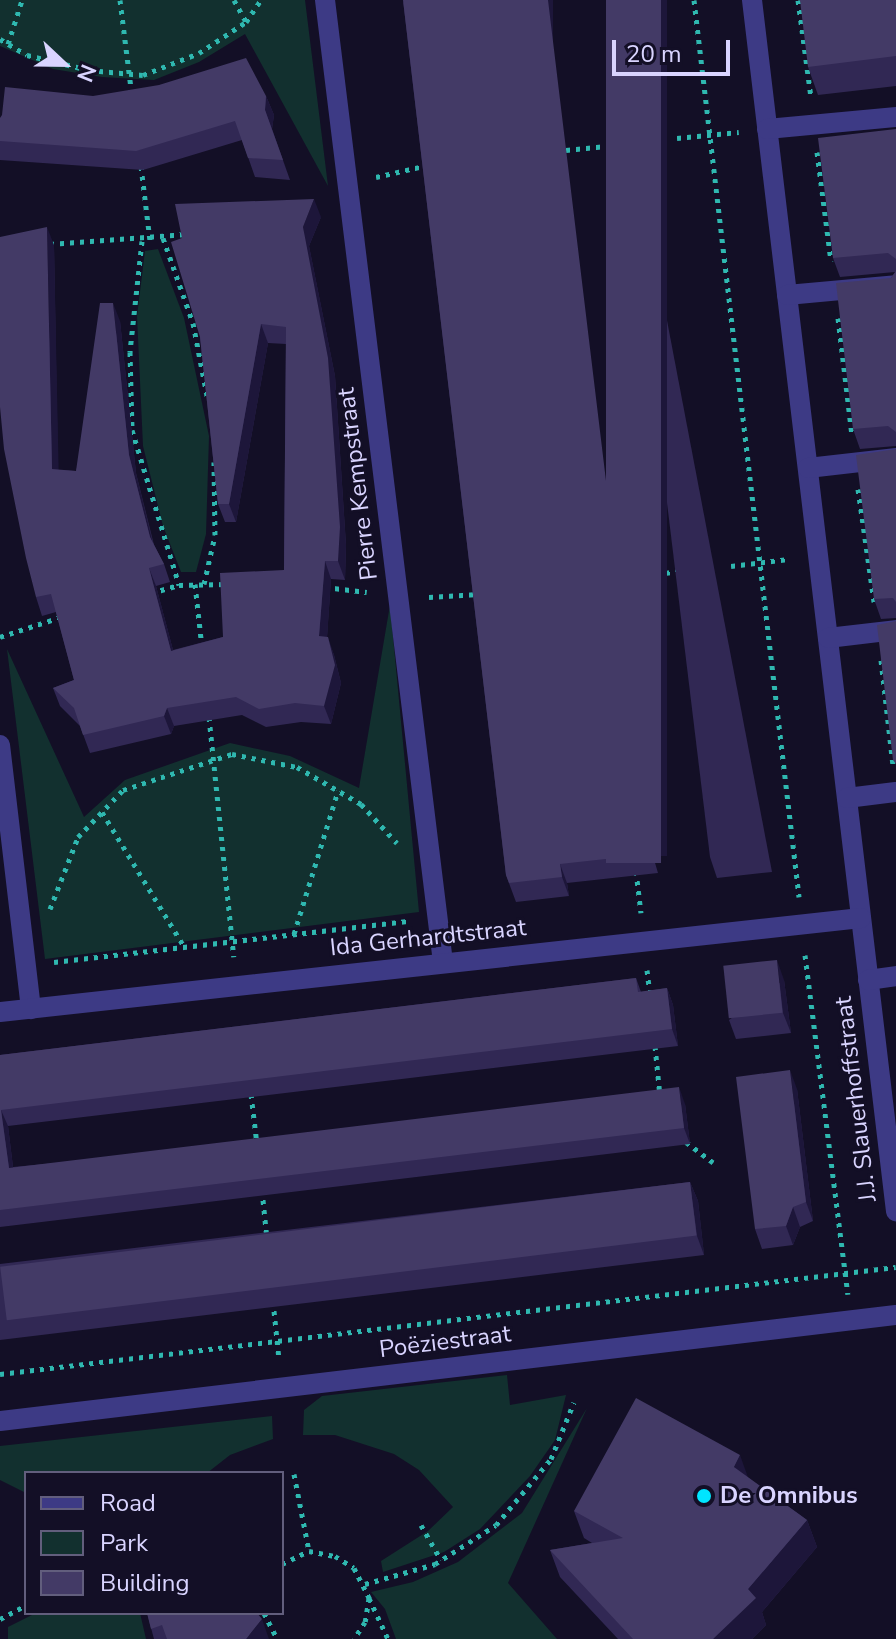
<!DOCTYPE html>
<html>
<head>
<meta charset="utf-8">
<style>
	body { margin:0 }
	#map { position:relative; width:896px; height:1639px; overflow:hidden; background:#130f26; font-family:"Nunito Sans",sans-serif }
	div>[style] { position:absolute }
	.green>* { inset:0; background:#12302f }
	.path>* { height:5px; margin-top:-2.5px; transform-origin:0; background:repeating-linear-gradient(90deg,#2fb8b0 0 4px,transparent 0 10px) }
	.minor>* { height:20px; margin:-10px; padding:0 10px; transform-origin:10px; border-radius:10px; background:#3d3a85 }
	.wall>* { inset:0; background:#312854 }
	.shaded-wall>* { inset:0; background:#1d163a; transform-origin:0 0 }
	.building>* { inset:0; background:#433a66; transform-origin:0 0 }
	.dots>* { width:22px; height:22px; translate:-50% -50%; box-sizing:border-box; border:4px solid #130f26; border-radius:50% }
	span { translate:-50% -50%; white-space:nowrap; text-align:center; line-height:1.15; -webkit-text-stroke:6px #130f26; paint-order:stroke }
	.street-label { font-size:24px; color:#d9d4ff }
	.poi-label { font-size:24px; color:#d9d4ff; font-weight:700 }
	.left { translate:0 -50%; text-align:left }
	.legend { position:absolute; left:24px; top:1471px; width:260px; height:144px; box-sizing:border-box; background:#130f26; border:2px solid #625e7d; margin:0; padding:10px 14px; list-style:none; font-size:24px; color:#d9d4ff }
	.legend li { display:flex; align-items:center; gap:16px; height:40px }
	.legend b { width:40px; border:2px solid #625e7d }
	.north { position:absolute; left:24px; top:24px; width:80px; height:80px; -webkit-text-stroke:6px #130f26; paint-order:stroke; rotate:112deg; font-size:22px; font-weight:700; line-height:32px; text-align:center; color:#d9d4ff }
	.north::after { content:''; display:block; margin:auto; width:28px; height:36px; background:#d9d4ff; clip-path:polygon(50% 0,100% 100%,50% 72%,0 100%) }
	.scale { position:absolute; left:612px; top:40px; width:118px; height:36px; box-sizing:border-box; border:4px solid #d9d4ff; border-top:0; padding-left:10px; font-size:24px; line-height:28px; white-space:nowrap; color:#d9d4ff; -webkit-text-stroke:6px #130f26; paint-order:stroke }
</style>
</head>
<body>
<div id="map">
	<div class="green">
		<div style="clip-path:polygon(0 0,305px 0,328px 186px,245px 34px,199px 62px,154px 80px,102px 77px,53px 69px,0 46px)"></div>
		<div style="clip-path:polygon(158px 249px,184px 318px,209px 436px,206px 534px,196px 572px,181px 572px,163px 526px,143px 446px,137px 316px,145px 251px)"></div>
		<div style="clip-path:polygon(390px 605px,419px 912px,45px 959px,7px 649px,84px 817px,125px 780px,230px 743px,290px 756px,359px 788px)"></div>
		<div style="clip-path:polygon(507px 1375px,510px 1405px,566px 1395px,555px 1440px,530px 1476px,480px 1529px,444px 1552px,383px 1572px,381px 1561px,428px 1531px,453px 1507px,419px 1470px,394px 1454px,335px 1435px,303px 1435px,304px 1410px,322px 1396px)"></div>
		<div style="clip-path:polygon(587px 1408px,508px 1583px,557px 1639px,396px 1639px,385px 1609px,371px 1592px,413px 1582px,458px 1562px,522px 1513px)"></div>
		<div style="clip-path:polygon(272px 1416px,273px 1439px,230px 1455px,207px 1473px,26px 1473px,26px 1493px,0 1480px,0 1446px)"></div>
		<div style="clip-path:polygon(36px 1613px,140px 1613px,146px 1639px,8px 1639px,8px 1627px)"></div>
	</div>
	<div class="path">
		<div style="left:120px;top:0;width:97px;rotate:82.9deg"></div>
		<div style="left:234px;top:0;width:25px;rotate:61deg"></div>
		<div style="left:694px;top:0;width:903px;rotate:83.32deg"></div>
		<div style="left:798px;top:0;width:99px;rotate:82.4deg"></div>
		<div style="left:0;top:39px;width:31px;rotate:31deg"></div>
		<div style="left:27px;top:55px;width:64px;rotate:13.6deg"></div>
		<div style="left:89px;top:70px;width:54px;rotate:5.3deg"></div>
		<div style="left:143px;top:75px;width:60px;rotate:-21.4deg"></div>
		<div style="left:199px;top:53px;width:56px;rotate:-33.4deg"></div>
		<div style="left:246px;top:22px;width:27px;rotate:-56deg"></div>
		<div style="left:8px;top:44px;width:46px;rotate:-72.3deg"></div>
		<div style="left:677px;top:138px;width:62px;rotate:-5.5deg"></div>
		<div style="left:566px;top:150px;width:61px;rotate:-5.6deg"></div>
		<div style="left:817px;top:152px;width:110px;rotate:82.7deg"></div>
		<div style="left:141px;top:166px;width:75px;rotate:83.1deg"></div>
		<div style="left:376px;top:177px;width:53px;rotate:-13deg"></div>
		<div style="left:163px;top:238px;width:90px;rotate:70.6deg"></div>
		<div style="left:193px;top:323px;width:79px;rotate:79.1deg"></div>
		<div style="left:142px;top:241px;width:112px;rotate:96.2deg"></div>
		<div style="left:130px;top:352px;width:78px;rotate:88.5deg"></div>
		<div style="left:132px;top:430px;width:162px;rotate:73.1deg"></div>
		<div style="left:50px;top:244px;width:137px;rotate:-4.2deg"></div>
		<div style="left:838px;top:318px;width:119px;rotate:83.2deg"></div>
		<div style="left:858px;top:489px;width:114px;rotate:81.9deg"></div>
		<div style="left:731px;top:566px;width:58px;rotate:-6.9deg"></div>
		<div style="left:616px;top:579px;width:65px;rotate:-7deg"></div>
		<div style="left:195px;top:584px;width:63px;rotate:83.7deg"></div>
		<div style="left:204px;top:584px;width:50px;rotate:-77.3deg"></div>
		<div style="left:215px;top:535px;width:73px;rotate:-90.8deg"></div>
		<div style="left:325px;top:587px;width:42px;rotate:6.8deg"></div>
		<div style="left:151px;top:593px;width:29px;rotate:-16deg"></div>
		<div style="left:179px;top:585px;width:48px;rotate:-1.2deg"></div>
		<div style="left:429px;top:597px;width:50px;rotate:-3.4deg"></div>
		<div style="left:0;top:637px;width:67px;rotate:-18.2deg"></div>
		<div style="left:881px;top:660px;width:106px;rotate:83.5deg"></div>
		<div style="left:209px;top:717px;width:241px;rotate:84.1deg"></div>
		<div style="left:102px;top:812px;width:159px;rotate:58.6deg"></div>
		<div style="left:636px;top:871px;width:42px;rotate:83.2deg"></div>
		<div style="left:50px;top:909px;width:77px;rotate:-68.7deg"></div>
		<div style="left:78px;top:837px;width:65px;rotate:-46.2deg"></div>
		<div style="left:123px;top:790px;width:115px;rotate:-18.3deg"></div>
		<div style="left:232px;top:754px;width:66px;rotate:11.3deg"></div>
		<div style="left:297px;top:767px;width:74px;rotate:30deg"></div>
		<div style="left:361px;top:804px;width:53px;rotate:47.3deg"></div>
		<div style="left:294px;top:934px;width:150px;rotate:-72.9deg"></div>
		<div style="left:805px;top:955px;width:342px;rotate:82.8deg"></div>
		<div style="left:54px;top:962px;width:358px;rotate:-6.6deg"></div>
		<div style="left:647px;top:970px;width:26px;rotate:83deg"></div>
		<div style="left:655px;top:1046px;width:50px;rotate:84.3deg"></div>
		<div style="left:251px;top:1094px;width:50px;rotate:83.2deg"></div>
		<div style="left:686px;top:1142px;width:34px;rotate:37deg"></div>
		<div style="left:262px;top:1190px;width:49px;rotate:84.2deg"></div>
		<div style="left:273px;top:1301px;width:58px;rotate:84.1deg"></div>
		<div style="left:0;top:1374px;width:902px;rotate:-6.81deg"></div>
		<div style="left:294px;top:1474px;width:78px;rotate:79deg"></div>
		<div style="left:421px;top:1525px;width:40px;rotate:60.3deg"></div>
		<div style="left:282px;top:1564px;width:30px;rotate:-26deg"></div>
		<div style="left:309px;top:1551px;width:26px;rotate:11deg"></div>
		<div style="left:335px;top:1556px;width:22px;rotate:32deg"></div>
		<div style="left:354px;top:1568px;width:34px;rotate:63deg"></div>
		<div style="left:369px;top:1598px;width:24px;rotate:99deg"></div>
		<div style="left:365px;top:1622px;width:20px;rotate:123deg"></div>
		<div style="left:365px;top:1584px;width:73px;rotate:-15.9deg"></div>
		<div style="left:435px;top:1564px;width:72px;rotate:-32.6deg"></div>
		<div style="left:496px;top:1525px;width:86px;rotate:-50.2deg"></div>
		<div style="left:551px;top:1459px;width:61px;rotate:-68deg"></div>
		<div style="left:369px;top:1598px;width:45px;rotate:65.1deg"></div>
		<div style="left:264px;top:1613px;width:29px;rotate:63deg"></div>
		<div style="left:0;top:1619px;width:30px;rotate:-28deg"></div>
	</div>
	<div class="minor">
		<div style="left:325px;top:0;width:969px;rotate:83.01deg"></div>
		<div style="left:752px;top:0;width:1220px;rotate:83.22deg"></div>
		<div style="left:767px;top:129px;width:130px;rotate:-5.3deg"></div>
		<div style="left:787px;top:295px;width:109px;rotate:-5.2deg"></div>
		<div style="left:808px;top:468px;width:89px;rotate:-6.5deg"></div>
		<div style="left:828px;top:638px;width:68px;rotate:-6.7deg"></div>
		<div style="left:0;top:745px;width:266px;rotate:83.3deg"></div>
		<div style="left:847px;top:798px;width:49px;rotate:-7deg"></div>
		<div style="left:868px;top:980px;width:28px;rotate:-8deg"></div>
		<div style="left:0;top:1012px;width:866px;rotate:-6.23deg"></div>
		<div style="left:0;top:1421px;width:902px;rotate:-6.75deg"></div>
	</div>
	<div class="wall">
		<div style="clip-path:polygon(403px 0,658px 873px,567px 883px,569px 896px,516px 902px,506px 875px)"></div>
		<div style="clip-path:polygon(606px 0,772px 872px,717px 878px,710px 857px)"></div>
		<div style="clip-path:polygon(896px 0,896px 86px,818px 95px,808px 67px)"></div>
		<div style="clip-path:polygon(93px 96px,266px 96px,274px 115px,272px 129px,290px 180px,255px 177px,242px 140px,143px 170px,0 160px,0 118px)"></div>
		<div style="clip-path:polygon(896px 129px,896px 446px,860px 449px,853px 429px,891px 278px,895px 272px,840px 277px,833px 258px)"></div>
		<div style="clip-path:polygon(321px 217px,309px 246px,335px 376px,346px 545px,345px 580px,331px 579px,327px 637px,334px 655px,341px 683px,331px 724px,301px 722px,266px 727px,242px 715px,174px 726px,171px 734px,90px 753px,80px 726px,60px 706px,53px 688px,74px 680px,56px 612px,42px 616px,36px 597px,54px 245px,58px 470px,76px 471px,120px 321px,136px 473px,154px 545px,164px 564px,170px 582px,156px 586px,173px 650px,223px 637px,284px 570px,286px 344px,268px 343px,236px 522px,225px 522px,218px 504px,200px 337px)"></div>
		<div style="clip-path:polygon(896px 449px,896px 618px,881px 619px,874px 599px)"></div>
		<div style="clip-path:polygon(636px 978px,641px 992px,667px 988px,673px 1005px,678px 1046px,8px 1126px,13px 1167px,685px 1104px,690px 1144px,0 1227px,0 1055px)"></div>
		<div style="clip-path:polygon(784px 980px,791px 1033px,736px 1039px,729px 1020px)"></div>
		<div style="clip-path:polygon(797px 1089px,813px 1221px,800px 1227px,793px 1245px,762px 1249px,755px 1229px)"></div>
		<div style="clip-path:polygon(690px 1182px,698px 1201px,704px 1255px,0 1340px,0 1264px)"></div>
		<div style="clip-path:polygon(747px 1477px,807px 1520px,817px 1547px,762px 1612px,766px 1625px,752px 1639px,618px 1639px,560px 1577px,550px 1550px,592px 1543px,584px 1538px,574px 1511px)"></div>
		<div style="clip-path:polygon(147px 1613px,269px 1639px,154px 1639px)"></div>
	</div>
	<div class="shaded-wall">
		<div style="left:548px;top:0;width:5px;height:860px"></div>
		<div style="left:661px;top:0;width:6px;height:856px"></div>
		<div style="clip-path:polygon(266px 96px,274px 115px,272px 129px,290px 180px,265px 110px)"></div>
		<div style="clip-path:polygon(314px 199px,321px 217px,309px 246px,335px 376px,346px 545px,345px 580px,338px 561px,303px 227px)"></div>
		<div style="clip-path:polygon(47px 227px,54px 245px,59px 488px,52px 469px)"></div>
		<div style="clip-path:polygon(113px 303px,120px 321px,136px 473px,156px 556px,150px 537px,129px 455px)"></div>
		<div style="clip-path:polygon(261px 324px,268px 343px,236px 522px,229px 504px)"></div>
		<div style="clip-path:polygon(325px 561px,331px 579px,326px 654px,319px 636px)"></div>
		<div style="clip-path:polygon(149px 568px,156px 586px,178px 669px,171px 651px)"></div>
		<div style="clip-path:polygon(328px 637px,334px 655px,341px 683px,331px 724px,324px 706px)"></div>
		<div style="clip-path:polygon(167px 708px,174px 726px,171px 734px,164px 716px)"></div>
		<div style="clip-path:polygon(560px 864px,567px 883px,569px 896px,562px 877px)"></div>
		<div style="clip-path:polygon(777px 960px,784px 980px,791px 1033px,783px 1013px)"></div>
		<div style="clip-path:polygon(667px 988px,673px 1005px,678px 1046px,672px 1029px)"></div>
		<div style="clip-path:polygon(790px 1070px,797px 1089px,813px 1221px,806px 1202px)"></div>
		<div style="clip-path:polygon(679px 1087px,685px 1104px,690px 1144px,684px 1128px)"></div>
		<div style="clip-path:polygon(1px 1110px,8px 1126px,15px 1184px,9px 1168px)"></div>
		<div style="clip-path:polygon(690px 1182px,698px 1201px,704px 1255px,697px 1236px)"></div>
		<div style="clip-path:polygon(793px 1207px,800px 1227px,793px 1245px,786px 1226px)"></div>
		<div style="clip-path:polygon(740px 1455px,750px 1483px,734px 1467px)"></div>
		<div style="clip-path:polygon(807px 1520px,817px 1547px,762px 1612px,766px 1625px,752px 1639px,713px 1639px,748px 1589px)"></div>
		<div style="clip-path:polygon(262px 1619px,269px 1639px,246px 1639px)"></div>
	</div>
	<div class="building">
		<div style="clip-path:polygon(403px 0,548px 0,651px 854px,560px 864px,562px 877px,509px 883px,506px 875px)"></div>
		<div style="left:606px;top:0;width:55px;height:863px"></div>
		<div style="clip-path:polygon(800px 0,896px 0,896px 56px,808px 67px)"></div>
		<div style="clip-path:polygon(246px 58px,266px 96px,265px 110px,283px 160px,248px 158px,235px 121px,136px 151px,0 141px,0 118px,2px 115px,5px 87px,93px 96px,159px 85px)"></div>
		<div style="clip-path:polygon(896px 129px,896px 259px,888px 253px,833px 258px,818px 138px)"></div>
		<div style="clip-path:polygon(314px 199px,303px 227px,328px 358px,340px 527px,338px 561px,325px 561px,319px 636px,328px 637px,335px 665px,324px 706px,295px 703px,259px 709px,236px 697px,167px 708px,164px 716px,83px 735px,74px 708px,53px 688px,74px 680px,51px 594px,36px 597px,26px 558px,4px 449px,0 407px,0 237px,47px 227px,52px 469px,76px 471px,100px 303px,113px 303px,129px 455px,150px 537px,164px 564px,149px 568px,171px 651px,223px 637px,220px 573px,284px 570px,286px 327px,261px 324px,229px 504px,218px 504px,200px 337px,171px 242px,182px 238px,175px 204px)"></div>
		<div style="clip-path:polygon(896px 271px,896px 432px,888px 426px,853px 429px,836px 283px,891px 278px)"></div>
		<div style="clip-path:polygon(896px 449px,896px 602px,893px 598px,874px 599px,856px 455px)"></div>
		<div style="clip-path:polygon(896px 621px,896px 764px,893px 760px,877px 625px)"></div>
		<div style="left:777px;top:960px;width:53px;height:54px;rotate:84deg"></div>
		<div style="clip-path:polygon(636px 978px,638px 992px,667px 988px,672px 1029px,1px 1110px,9px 1168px,679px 1087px,684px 1128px,0 1210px,0 1055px)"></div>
		<div style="clip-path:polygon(790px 1070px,806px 1202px,793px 1207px,786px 1226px,755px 1229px,736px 1077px)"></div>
		<div style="left:690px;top:1182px;width:54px;height:695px;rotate:83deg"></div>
		<div style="clip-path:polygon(636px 1398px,740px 1455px,734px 1467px,807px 1520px,748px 1589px,756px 1598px,713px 1639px,633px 1639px,550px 1550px,623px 1538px,574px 1511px)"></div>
		<div style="clip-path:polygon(147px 1613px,257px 1613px,262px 1619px,246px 1639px,167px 1639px,162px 1625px,151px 1629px)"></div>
	</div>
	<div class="dots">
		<div style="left:704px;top:1496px;background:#00e5ff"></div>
	</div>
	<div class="street-label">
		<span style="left:358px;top:484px;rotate:-97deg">Pierre Kempstraat</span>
		<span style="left:428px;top:938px;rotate:-6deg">Ida Gerhardtstraat</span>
		<span style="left:856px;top:1099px;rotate:-97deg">J.J. Slauerhoffstraat</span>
		<span style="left:445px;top:1342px;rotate:-7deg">Poëziestraat</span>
	</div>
	<div class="poi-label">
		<span class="left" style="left:720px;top:1496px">De Omnibus</span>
	</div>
	<ul class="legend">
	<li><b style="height:10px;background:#3d3a85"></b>Road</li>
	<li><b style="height:22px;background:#12302f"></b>Park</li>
	<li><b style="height:22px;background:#433a66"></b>Building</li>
	</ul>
	<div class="north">N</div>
	<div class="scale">20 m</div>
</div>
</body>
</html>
